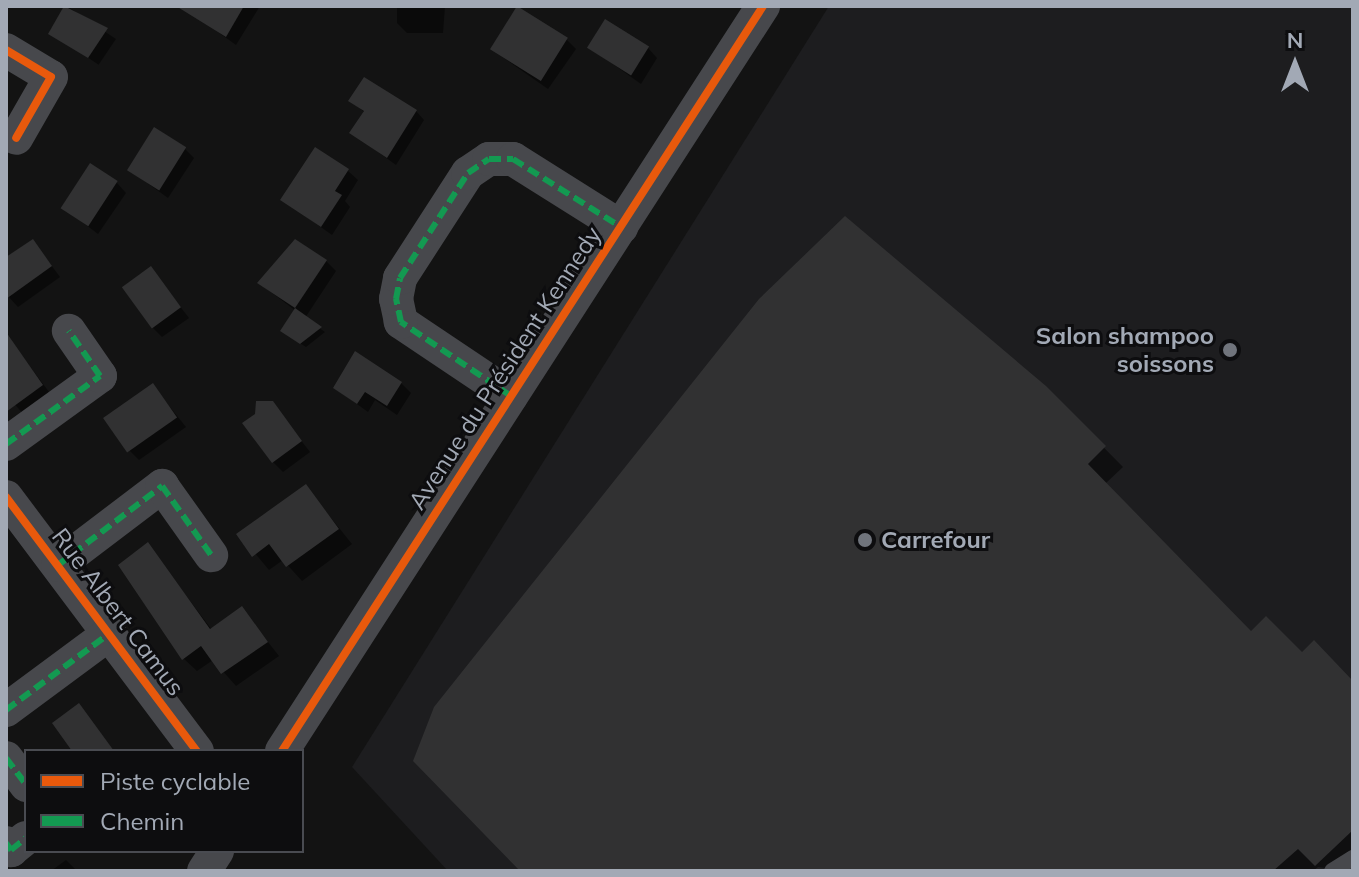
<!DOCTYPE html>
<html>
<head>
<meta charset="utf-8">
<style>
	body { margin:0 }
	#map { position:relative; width:1359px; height:877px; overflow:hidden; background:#131313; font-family:Mulish,sans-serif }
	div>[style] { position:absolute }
	.built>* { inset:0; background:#1d1d1f }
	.shadow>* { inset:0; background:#0007; transform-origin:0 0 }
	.building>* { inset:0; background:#313132; transform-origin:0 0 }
	.service>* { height:16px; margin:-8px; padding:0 8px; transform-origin:8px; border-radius:8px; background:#47484c }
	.minor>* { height:34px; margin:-17px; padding:0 17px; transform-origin:17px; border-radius:17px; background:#47484c }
	.quiet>* { height:6px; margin-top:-3px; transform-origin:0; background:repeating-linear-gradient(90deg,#139951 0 12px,transparent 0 18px) }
	.cycleway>* { height:8px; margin:-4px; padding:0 4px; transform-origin:4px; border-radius:4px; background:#e8590c }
	.dots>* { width:22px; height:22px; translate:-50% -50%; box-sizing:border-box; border:4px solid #0d0d0f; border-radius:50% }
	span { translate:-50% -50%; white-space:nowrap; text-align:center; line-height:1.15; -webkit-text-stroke:6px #0d0d0f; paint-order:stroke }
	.poi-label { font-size:24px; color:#a2a9b5; font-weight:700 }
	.right { translate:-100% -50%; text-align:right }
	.left { translate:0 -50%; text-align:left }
	.street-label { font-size:24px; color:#a2a9b5 }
	.frame { position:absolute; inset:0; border:8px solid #a2a9b5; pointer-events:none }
	.legend { position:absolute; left:24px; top:749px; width:280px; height:104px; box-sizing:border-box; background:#0d0d0f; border:2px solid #494b51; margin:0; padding:10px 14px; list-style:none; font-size:24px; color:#a2a9b5 }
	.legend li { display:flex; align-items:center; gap:16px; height:40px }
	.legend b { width:40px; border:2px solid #494b51 }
	.north { position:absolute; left:1255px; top:24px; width:80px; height:80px; -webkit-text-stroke:6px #0d0d0f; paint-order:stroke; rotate:0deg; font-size:22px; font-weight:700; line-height:32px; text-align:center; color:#a2a9b5 }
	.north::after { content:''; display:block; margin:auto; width:28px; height:36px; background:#a2a9b5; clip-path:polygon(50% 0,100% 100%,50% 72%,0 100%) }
</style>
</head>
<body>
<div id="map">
	<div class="built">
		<div style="clip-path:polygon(829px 6px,1353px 6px,1353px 871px,448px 871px,352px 767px)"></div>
	</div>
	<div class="shadow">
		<div style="left:67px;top:6px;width:59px;height:31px;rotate:34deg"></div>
		<div style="clip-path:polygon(202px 6px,260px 6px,236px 45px,196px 16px)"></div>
		<div style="clip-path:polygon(397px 6px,445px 6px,443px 33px,407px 33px,397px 23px)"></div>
		<div style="clip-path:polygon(567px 40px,576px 49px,548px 89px,491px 49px)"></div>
		<div style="clip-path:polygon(589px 47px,648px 48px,657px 58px,641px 84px)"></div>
		<div style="clip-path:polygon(351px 100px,416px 111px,424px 120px,396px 165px,352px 133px,365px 113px)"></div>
		<div style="clip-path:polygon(185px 149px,194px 158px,168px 198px,128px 169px)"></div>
		<div style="clip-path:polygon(348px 171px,358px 180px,345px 201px,350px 207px,332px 235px,283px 200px)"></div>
		<div style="clip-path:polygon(117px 183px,126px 193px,98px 234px,64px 208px)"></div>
		<div style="clip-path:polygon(33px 241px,60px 277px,18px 307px,6px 294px,6px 260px)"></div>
		<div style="clip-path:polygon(326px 261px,336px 271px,305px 318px,325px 332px,306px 347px,287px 335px,296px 311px,259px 283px)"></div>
		<div style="clip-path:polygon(151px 269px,189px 318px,162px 337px,152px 327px)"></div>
		<div style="clip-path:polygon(14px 345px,52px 396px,24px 415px,6px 394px,6px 351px)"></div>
		<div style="clip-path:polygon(401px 383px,411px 393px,397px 415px,375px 400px,368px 412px,335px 388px)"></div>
		<div style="clip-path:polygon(153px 386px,186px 427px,139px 460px,129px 450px)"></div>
		<div style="clip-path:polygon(1045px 388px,1123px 467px,1105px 484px,1252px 633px,1353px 683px,1353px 867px,1348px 871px,1318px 867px,1313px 871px,523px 871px)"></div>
		<div style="clip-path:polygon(272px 403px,310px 452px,283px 472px,273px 462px)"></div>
		<div style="clip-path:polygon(306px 487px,352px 544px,302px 581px,283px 560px,269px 570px,239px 534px)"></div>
		<div style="clip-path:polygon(148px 545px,212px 630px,242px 609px,279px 656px,236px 686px,213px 660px,197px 671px,183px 658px)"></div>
		<div style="clip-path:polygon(66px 860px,77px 871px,51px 871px)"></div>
	</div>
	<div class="building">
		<div style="clip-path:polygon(64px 6px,108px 28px,88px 58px,48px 34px)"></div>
		<div style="clip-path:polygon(176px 6px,244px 6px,226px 37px)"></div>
		<div style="left:517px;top:6px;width:60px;height:51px;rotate:32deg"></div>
		<div style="left:605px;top:19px;width:52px;height:34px;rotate:32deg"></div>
		<div style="clip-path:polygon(364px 77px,417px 110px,387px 158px,349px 133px,364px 111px,348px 101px)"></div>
		<div style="left:154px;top:127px;width:38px;height:51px;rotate:32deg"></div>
		<div style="clip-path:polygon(315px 147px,349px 169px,335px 191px,342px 195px,321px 227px,280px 200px)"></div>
		<div style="left:90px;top:163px;width:33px;height:54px;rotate:33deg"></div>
		<div style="clip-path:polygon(845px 216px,1046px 386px,1106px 446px,1088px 464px,1251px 631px,1266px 616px,1302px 652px,1314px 640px,1353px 681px,1353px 830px,1315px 866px,1298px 849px,1273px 871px,520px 871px,413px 761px,434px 707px,759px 299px)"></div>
		<div style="clip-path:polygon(33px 239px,52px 266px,6px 299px,6px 257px)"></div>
		<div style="clip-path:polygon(295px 239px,327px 260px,295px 308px,257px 283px)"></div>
		<div style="left:151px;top:266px;width:51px;height:36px;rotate:54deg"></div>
		<div style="clip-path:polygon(295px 308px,322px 327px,300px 344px,280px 331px)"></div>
		<div style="clip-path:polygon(6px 332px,43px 385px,6px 412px)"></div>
		<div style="clip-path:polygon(355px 351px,402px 382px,387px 406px,365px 392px,357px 404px,333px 388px)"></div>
		<div style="left:153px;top:383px;width:42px;height:61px;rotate:55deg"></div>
		<div style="clip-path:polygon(256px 401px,273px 401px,302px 441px,272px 463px,242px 423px,255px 414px)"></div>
		<div style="clip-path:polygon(306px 484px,339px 529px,286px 567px,269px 544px,252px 557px,236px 534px)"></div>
		<div style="clip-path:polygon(148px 542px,210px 629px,242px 606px,268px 642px,221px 674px,201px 646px,182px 660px,118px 565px)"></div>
		<div style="clip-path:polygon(79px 703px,114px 751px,72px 751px,52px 723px)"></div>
	</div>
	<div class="service">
		<div style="left:1332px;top:871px;width:25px;rotate:-32deg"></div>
	</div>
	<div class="minor">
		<div style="left:6px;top:50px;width:52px;rotate:31deg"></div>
		<div style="left:51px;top:77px;width:70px;rotate:119.8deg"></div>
		<div style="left:511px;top:396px;width:133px;rotate:-146.1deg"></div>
		<div style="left:401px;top:322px;width:24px;rotate:-102deg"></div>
		<div style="left:396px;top:299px;width:21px;rotate:-79deg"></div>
		<div style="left:400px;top:278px;width:125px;rotate:-57.1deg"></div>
		<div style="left:468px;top:173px;width:25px;rotate:-34deg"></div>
		<div style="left:489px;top:159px;width:24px"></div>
		<div style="left:513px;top:159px;width:128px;rotate:32.2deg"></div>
		<div style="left:6px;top:444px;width:116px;rotate:-35.9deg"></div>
		<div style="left:100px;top:376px;width:55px;rotate:-124.6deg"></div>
		<div style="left:6px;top:497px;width:318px;rotate:53.1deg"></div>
		<div style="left:58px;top:565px;width:131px;rotate:-37.2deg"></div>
		<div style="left:162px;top:486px;width:85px;rotate:54.6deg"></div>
		<div style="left:6px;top:710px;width:129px;rotate:-36.5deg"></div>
		<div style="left:282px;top:751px;width:887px;rotate:-57.15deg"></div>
		<div style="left:6px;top:758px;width:34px;rotate:53deg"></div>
		<div style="left:6px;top:843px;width:9px;rotate:54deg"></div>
		<div style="left:11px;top:850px;width:19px;rotate:-39deg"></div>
		<div style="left:204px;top:871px;width:24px;rotate:-57deg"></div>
	</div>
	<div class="quiet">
		<div style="left:511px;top:396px;width:133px;rotate:-146.1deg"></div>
		<div style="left:401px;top:322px;width:24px;rotate:-102deg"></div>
		<div style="left:396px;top:299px;width:21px;rotate:-79deg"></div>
		<div style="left:400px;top:278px;width:125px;rotate:-57.1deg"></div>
		<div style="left:468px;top:173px;width:25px;rotate:-34deg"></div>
		<div style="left:489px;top:159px;width:24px"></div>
		<div style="left:513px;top:159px;width:128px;rotate:32.2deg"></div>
		<div style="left:6px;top:444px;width:116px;rotate:-35.9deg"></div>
		<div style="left:100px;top:376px;width:55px;rotate:-124.6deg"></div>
		<div style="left:58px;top:565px;width:131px;rotate:-37.2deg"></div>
		<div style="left:162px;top:486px;width:85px;rotate:54.6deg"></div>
		<div style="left:6px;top:710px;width:129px;rotate:-36.5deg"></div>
		<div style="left:6px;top:758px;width:34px;rotate:53deg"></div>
		<div style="left:6px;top:843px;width:9px;rotate:54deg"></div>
		<div style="left:11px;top:850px;width:19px;rotate:-39deg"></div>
	</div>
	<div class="cycleway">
		<div style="left:6px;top:50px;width:52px;rotate:31deg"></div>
		<div style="left:51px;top:77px;width:70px;rotate:119.8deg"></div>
		<div style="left:6px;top:497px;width:318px;rotate:53.1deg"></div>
		<div style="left:282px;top:751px;width:887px;rotate:-57.15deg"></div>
	</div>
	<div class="dots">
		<div style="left:1230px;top:350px;background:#70747c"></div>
		<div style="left:865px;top:540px;background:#70747c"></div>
	</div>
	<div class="poi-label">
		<span class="right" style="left:1214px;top:350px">Salon shampoo<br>soissons</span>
		<span class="left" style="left:881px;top:540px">Carrefour</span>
	</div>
	<div class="street-label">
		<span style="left:505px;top:368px;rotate:-57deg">Avenue du Président Kennedy</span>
		<span style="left:118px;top:612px;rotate:53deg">Rue Albert Camus</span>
	</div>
	<div class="frame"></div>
	<ul class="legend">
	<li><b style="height:10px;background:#e8590c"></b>Piste cyclable</li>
	<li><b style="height:10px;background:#139951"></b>Chemin</li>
	</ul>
	<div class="north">N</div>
</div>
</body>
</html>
